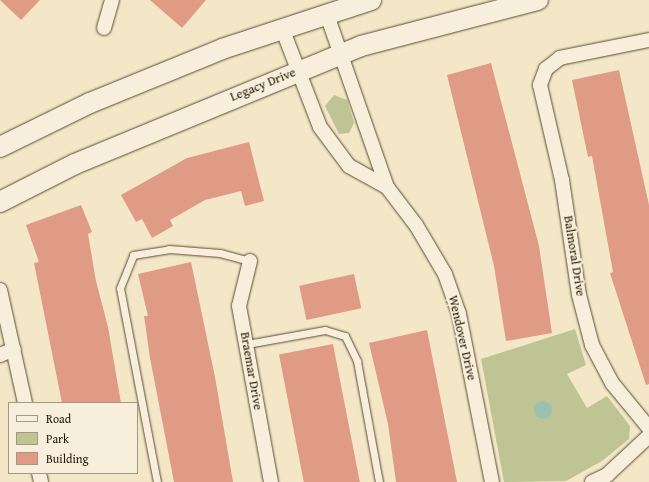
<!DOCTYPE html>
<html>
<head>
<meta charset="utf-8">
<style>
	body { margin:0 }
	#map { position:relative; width:649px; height:482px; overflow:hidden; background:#f3e7c7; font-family:"Gentium Book Plus",serif }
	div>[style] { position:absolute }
	.green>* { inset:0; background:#bec493 }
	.water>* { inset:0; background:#9dc1b0 }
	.round { border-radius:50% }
	.building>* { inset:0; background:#df9b85; transform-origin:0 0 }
	.roads { filter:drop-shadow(0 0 1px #5a4a32) drop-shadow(0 0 1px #5a4a32) }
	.service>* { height:7px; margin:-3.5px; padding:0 3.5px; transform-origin:3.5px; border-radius:3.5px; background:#f7efdb }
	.minor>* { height:14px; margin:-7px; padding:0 7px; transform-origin:7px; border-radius:7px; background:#f7efdb }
	.secondary>* { height:20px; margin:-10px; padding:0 10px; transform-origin:10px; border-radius:10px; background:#f7efdb }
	span { translate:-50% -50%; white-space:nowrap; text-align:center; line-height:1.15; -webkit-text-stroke:4px #f7efdb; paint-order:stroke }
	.street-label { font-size:13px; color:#271601 }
	.legend { position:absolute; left:8px; top:402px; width:130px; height:72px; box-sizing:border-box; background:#f7efdb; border:1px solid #a49884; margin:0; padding:5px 7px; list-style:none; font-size:12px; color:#271601 }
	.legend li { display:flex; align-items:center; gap:8px; height:20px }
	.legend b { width:20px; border:1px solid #a49884 }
</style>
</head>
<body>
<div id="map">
	<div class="green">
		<div style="clip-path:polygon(334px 95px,347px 100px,354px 123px,349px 133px,339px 134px,325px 106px)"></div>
		<div style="clip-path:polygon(575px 329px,586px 365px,567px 374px,587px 408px,607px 396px,630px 426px,629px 439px,602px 461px,566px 481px,504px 482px,481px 359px)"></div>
	</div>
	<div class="water">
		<div class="round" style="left:534px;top:401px;width:18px;height:18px"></div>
	</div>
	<div class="building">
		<div style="clip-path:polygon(0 0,40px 0,21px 20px)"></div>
		<div style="clip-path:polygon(150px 0,206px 0,182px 28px)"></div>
		<div style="clip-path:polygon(491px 63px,539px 246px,552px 333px,506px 341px,494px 266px,447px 75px)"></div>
		<div style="clip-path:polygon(619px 70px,649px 205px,649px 384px,646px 385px,610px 273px,613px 272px,592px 156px,588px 157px,572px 80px)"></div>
		<div style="clip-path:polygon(249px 142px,264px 201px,245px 206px,241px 191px,205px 200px,170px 220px,173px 226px,152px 238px,142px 219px,136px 222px,121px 195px,187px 158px)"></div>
		<div style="clip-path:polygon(81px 205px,92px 232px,88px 234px,96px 281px,108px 327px,121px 403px,62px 403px,34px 263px,39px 262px,26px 225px)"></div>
		<div style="clip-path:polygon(191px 262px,215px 377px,233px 482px,174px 482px,150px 358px,144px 316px,148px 316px,138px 274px)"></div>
		<div style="left:354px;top:274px;width:35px;height:56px;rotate:78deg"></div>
		<div style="clip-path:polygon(427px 330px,457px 482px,396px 482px,388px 424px,369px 343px)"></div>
		<div style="left:333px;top:344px;width:141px;height:55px;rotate:79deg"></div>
	</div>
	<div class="roads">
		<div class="service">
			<div style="left:247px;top:344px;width:79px;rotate:-10.2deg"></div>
			<div style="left:325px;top:330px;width:21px;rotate:17deg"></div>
			<div style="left:345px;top:336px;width:28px;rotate:64deg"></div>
			<div style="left:357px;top:361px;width:123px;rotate:79.7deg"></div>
			<div style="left:157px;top:482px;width:197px;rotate:-100.8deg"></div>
			<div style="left:120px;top:288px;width:35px;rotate:-68deg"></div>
			<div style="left:133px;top:255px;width:36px;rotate:-9deg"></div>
			<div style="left:169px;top:249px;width:51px;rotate:4.5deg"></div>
			<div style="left:220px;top:253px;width:31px;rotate:15deg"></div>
		</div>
		<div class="minor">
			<div style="left:326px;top:12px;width:185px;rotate:70.8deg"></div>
			<div style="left:387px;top:187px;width:48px;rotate:52.7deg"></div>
			<div style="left:416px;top:225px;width:57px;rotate:59.4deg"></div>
			<div style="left:445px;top:274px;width:42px;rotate:70.7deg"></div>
			<div style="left:459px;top:314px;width:171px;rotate:78.9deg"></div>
			<div style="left:104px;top:28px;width:29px;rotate:-74deg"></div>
			<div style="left:282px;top:28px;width:106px;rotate:69deg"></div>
			<div style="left:320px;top:127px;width:49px;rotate:53.4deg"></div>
			<div style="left:349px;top:166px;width:43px;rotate:28.9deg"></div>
			<div style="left:649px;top:40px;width:91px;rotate:168.6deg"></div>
			<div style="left:560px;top:58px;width:18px;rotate:142deg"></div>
			<div style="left:546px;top:69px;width:17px;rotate:111deg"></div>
			<div style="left:540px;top:85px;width:98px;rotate:77deg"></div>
			<div style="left:562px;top:180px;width:116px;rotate:81.6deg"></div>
			<div style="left:579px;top:295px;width:52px;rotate:75.4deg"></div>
			<div style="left:592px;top:345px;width:43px;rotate:62.2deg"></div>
			<div style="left:612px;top:383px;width:58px;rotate:50.6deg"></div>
			<div style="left:250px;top:261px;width:46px;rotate:103.7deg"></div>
			<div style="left:239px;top:306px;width:179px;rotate:79.7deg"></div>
			<div style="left:0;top:290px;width:116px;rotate:77.5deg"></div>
			<div style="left:0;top:355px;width:15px;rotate:-23deg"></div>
			<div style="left:39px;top:473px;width:9px;rotate:77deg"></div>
			<div style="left:592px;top:482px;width:17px;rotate:-25deg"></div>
			<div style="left:607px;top:475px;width:57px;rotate:-42.9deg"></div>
		</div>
		<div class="secondary">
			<div style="left:0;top:147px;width:100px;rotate:-26.1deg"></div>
			<div style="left:90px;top:103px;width:143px;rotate:-22.2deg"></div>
			<div style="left:222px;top:49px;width:157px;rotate:-18.2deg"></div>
			<div style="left:0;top:202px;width:84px;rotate:-26.9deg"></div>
			<div style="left:75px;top:164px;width:309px;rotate:-22.4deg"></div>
			<div style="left:361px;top:46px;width:183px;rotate:-14.6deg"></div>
		</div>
	</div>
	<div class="street-label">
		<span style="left:263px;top:85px;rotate:-22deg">Legacy Drive</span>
		<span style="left:574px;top:256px;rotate:81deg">Balmoral Drive</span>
		<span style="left:462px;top:338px;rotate:77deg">Wendover Drive</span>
		<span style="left:251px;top:371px;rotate:80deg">Braemar Drive</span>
	</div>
	<ul class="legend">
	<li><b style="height:5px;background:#f7efdb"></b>Road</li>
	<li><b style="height:11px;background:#bec493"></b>Park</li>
	<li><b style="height:11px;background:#df9b85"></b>Building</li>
	</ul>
</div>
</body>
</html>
